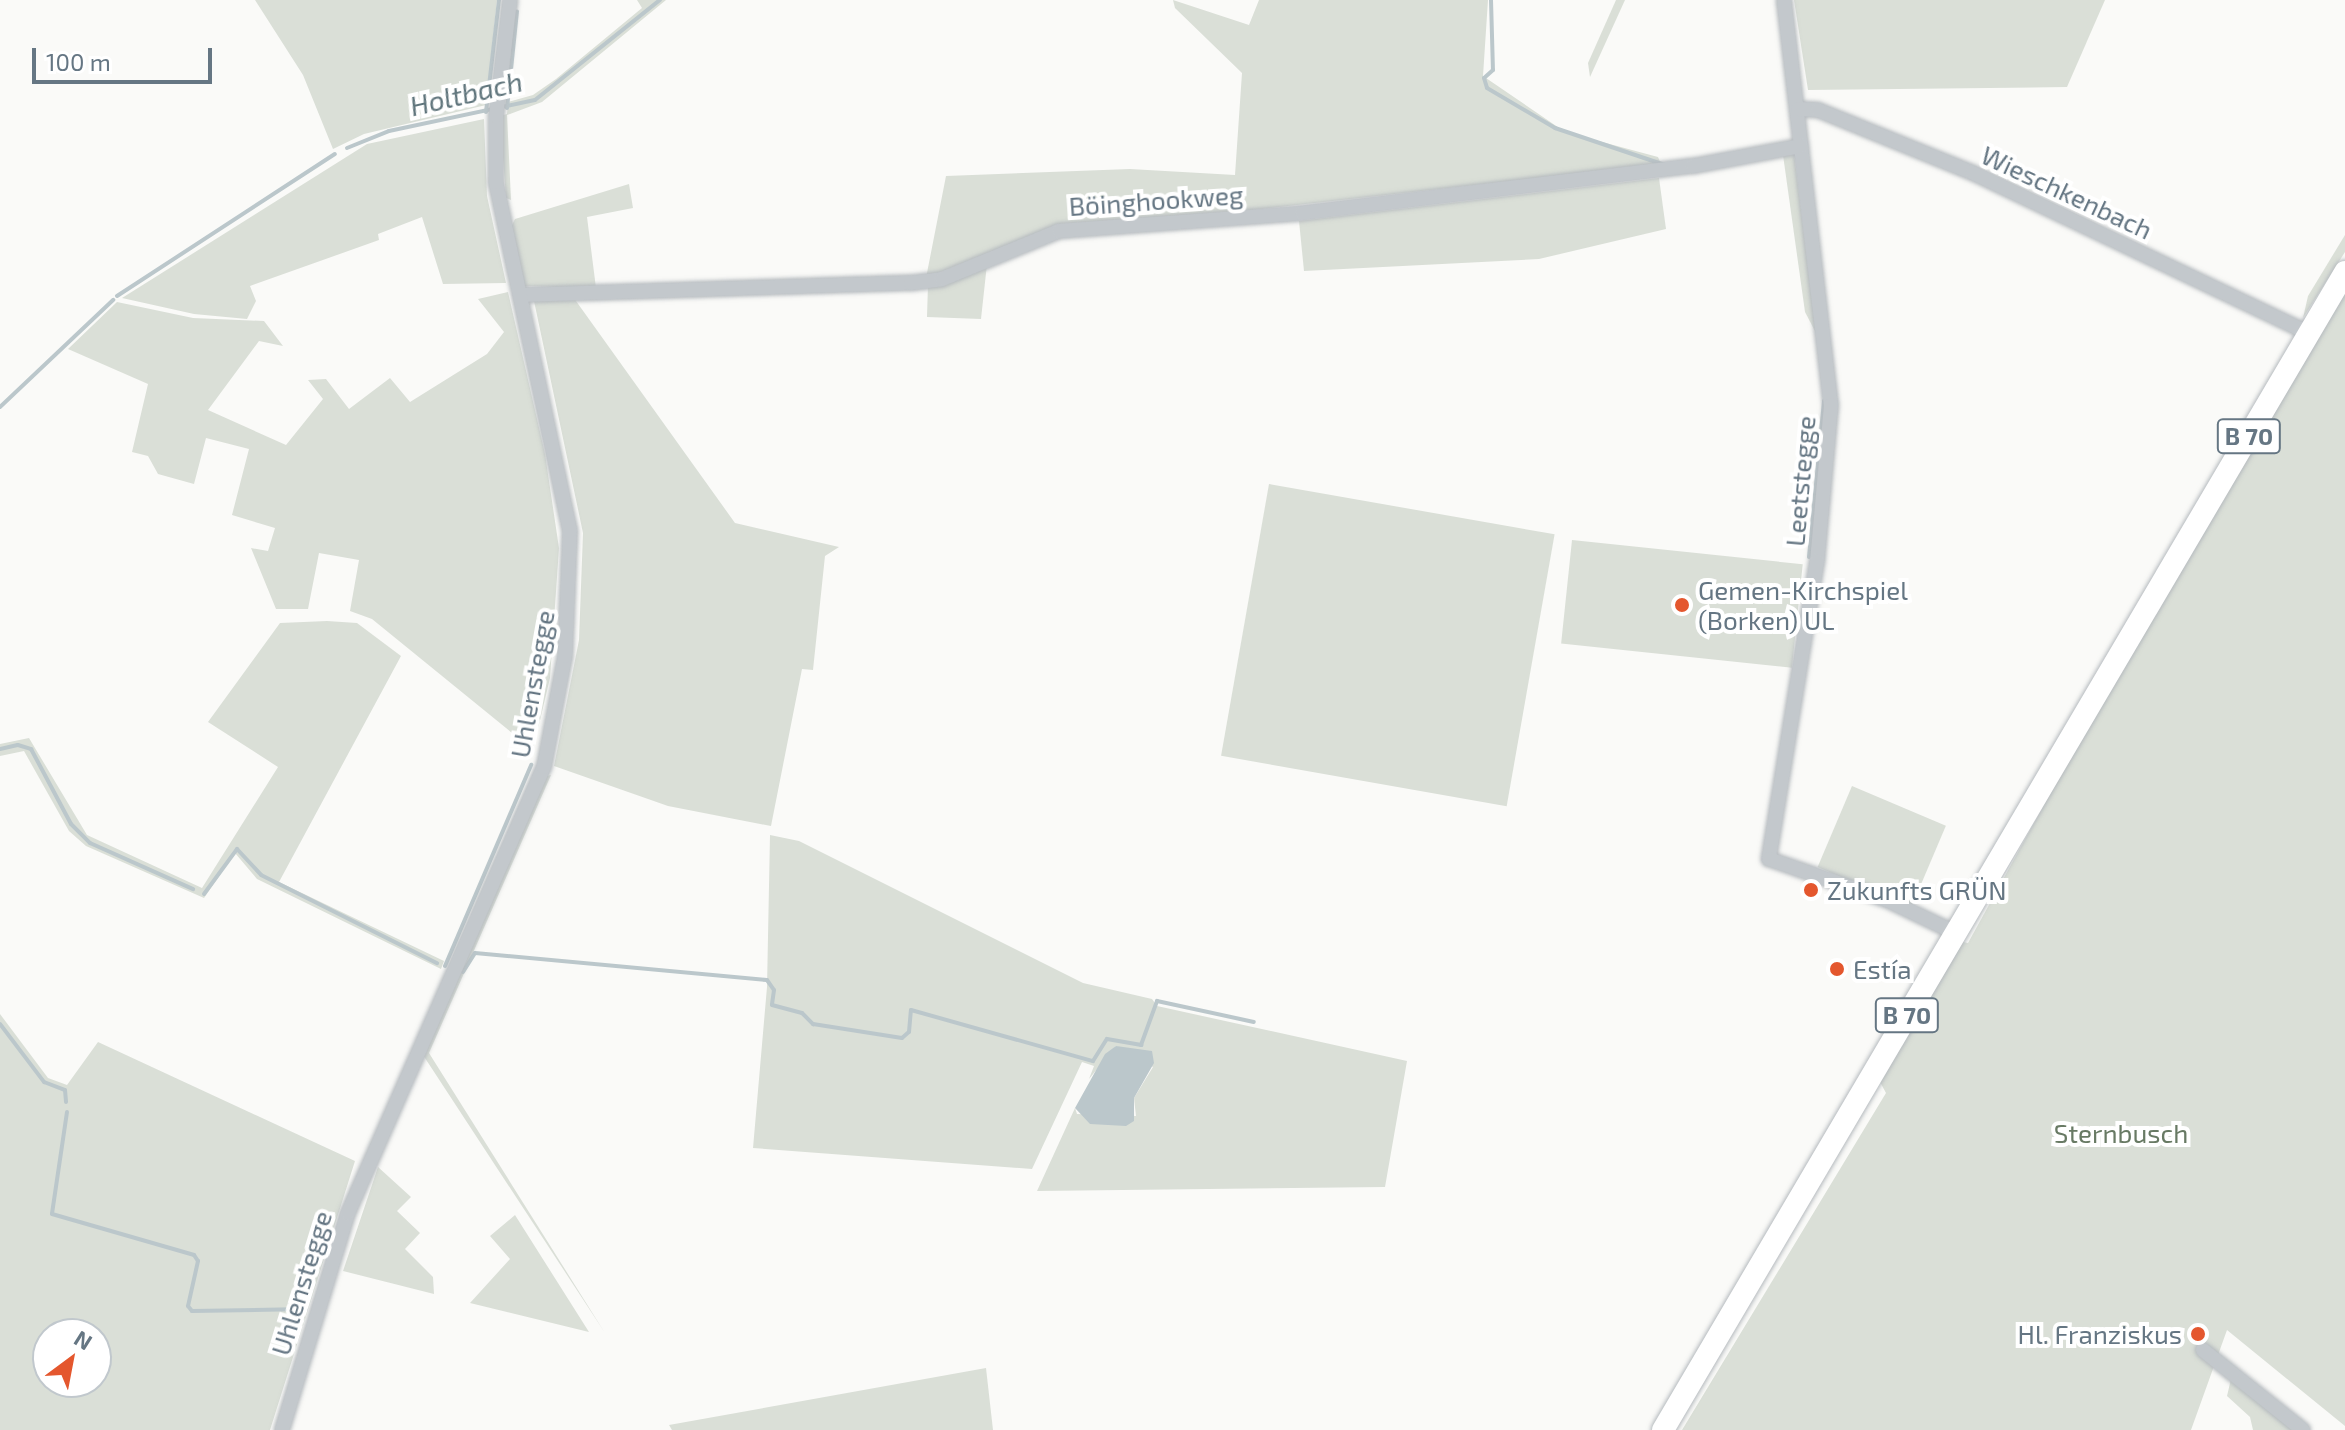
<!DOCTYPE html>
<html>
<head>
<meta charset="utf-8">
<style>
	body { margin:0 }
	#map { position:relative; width:2345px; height:1430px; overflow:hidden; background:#fafaf8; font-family:"Exo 2",sans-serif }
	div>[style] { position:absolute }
	.green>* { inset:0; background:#dadfd7; transform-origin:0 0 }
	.water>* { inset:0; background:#bbc7cb }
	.stream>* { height:4px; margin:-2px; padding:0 2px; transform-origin:2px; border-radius:2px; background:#bbc7cb }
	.roads { filter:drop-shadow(0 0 2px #b5babe) drop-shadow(0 0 2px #b5babe) }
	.minor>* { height:14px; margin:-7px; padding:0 7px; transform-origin:7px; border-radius:7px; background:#c3c8cc }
	.primary>* { height:22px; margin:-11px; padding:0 11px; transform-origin:11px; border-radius:11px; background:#fff }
	.dots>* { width:22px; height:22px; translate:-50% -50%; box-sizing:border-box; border:4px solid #fff; border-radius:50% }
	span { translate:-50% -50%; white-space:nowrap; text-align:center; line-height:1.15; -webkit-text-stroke:8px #fff; paint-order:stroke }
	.shield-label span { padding:2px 6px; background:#fff; border:2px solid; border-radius:6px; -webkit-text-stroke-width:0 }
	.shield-label { font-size:24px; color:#657683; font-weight:700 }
	.street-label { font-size:26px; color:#657683 }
	.poi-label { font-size:26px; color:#657683 }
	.left { translate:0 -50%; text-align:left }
	.right { translate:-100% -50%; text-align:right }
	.park-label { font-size:26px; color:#687a64 }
	.water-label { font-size:28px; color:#60757c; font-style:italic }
	.north { position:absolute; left:32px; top:1318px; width:80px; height:80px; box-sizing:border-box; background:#fff; border:2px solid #c1c8cd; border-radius:50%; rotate:32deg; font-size:22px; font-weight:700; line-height:32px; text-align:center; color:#657683 }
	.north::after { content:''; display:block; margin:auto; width:28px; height:36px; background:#e4572e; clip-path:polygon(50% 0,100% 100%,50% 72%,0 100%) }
	.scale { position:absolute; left:32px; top:48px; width:180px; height:36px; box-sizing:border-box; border:4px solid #657683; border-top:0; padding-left:10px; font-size:24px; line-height:28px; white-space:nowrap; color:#657683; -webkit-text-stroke:6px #fff; paint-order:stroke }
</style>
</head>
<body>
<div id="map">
	<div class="green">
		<div style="clip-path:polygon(255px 0,497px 0,486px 105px,364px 134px,333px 149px,303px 75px)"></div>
		<div style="clip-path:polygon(637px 0,666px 0,542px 102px,507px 115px,511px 200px,506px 198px,500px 116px,507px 114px,508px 102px,533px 95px,556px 79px,642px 8px)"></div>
		<div style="clip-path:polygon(1173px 0,1249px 25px,1259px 0,1488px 0,1483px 76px,1565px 132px,1658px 157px,1661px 164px,1234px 212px,1059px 224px,926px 278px,946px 176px,1130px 169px,1235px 175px,1242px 73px,1175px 8px)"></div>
		<div style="clip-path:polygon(1616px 0,1625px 0,1590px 77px,1588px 63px)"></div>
		<div style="clip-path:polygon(1794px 0,2105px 0,2067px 87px,1808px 90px)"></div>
		<div style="clip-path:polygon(484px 119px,487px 196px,506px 283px,443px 284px,422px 217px,378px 234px,379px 240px,250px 286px,256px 301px,247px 319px,194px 314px,122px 298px,367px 144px)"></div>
		<div style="clip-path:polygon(1794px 153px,1816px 333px,1805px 312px,1783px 155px)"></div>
		<div style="clip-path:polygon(1659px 178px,1666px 229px,1539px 259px,1304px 271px,1299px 221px)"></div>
		<div style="clip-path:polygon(629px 184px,633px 208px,587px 217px,596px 288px,524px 286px,510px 229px,515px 219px)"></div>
		<div style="clip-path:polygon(2345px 235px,2345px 252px,2303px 318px,2308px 296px)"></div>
		<div style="clip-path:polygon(987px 264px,981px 319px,927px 317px,928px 284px)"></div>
		<div style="clip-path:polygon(508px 292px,545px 454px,559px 548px,550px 678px,533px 750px,372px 619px,350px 611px,359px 560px,319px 553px,308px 609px,276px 609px,251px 548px,268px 551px,275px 528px,232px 515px,249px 449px,206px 438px,194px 484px,158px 474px,148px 456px,132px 452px,148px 384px,68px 349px,117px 302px,193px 318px,264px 321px,283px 346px,259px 341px,208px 410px,286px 445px,323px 399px,308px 380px,326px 379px,349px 409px,390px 378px,410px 402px,487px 354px,504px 332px,478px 299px)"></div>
		<div style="clip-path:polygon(2345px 292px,2345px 1426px,2227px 1330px,2191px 1430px,1682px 1430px,1886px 1093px,1880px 1082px,1963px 942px,1968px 943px,2072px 754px)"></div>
		<div style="clip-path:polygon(571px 294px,735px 523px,839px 547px,825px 556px,813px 670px,802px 669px,771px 826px,668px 806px,554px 766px,579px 640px,583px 533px,534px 301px)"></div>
		<div style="left:1269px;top:484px;width:290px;height:276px;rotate:10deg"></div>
		<div style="left:1572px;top:540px;width:232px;height:104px;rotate:6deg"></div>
		<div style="clip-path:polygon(327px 621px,357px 623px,401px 656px,279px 882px,444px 961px,441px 969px,257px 879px,235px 853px,204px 898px,86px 846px,69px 831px,24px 751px,0 756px,0 744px,29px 738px,87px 835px,202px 888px,278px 767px,208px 722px,280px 623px)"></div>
		<div style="clip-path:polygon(551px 775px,429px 1053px,605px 1333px,423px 1055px,546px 776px)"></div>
		<div style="left:1852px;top:786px;width:102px;height:88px;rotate:23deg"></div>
		<div style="clip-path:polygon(770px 835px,799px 841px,1083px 983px,1152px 999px,1157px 1006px,1407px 1061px,1385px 1187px,1037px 1191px,1075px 1108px,1077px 1114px,1136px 1116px,1134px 1098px,1153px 1067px,1116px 1046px,1089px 1079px,1094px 1066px,1082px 1062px,1032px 1169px,753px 1148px,767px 987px)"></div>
		<div style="clip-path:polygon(evenodd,0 1014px,48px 1078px,67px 1085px,98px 1042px,355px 1161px,270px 1430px,0 1430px,0 1014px,96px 1334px,96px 1382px,48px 1382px,48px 1334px,96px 1334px)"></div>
		<div style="clip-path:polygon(378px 1167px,411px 1197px,397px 1211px,420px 1233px,405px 1249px,433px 1277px,434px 1294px,343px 1271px)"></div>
		<div style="clip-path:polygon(515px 1215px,589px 1332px,470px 1303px,510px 1259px,490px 1236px)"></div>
		<div style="clip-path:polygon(986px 1368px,993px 1430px,672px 1430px,669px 1425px)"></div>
		<div style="clip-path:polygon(2231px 1379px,2296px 1430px,2253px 1430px,2250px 1417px,2227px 1396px)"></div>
	</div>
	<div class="water">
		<div style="clip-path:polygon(1116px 1046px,1152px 1051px,1154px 1063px,1134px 1098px,1134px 1121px,1126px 1126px,1090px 1124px,1075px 1108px,1105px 1054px)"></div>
	</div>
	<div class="stream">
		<div style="left:1491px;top:0;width:70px;rotate:88.4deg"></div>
		<div style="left:1493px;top:70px;width:12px;rotate:138deg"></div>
		<div style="left:1484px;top:78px;width:10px;rotate:73deg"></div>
		<div style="left:1487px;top:88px;width:79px;rotate:30.5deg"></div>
		<div style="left:1555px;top:128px;width:116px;rotate:18.6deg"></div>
		<div style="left:507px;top:108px;width:97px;rotate:-84.1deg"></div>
		<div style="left:486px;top:112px;width:113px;rotate:-83.4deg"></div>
		<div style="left:347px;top:148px;width:45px;rotate:-22deg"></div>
		<div style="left:389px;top:131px;width:149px;rotate:-12deg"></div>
		<div style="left:535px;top:100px;width:160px;rotate:-38.7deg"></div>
		<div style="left:117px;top:296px;width:260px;rotate:-33.1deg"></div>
		<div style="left:0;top:407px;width:156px;rotate:-43.4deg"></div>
		<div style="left:1809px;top:557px;width:157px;rotate:-84.5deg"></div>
		<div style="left:0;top:749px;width:18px;rotate:-13deg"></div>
		<div style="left:18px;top:745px;width:14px;rotate:17deg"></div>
		<div style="left:31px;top:749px;width:85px;rotate:61.9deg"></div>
		<div style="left:71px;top:824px;width:27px;rotate:45deg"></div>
		<div style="left:90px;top:843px;width:113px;rotate:24.1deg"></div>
		<div style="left:204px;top:894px;width:56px;rotate:-53.7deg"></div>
		<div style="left:237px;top:849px;width:35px;rotate:47deg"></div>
		<div style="left:261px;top:875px;width:197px;rotate:26.6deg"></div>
		<div style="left:445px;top:966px;width:219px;rotate:-66.8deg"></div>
		<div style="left:463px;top:972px;width:22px;rotate:-58deg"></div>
		<div style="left:475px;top:953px;width:293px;rotate:5.3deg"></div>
		<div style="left:767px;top:980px;width:12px;rotate:55deg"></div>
		<div style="left:774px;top:990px;width:15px;rotate:98deg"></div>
		<div style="left:772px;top:1005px;width:31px;rotate:15deg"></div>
		<div style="left:802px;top:1013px;width:16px;rotate:45deg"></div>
		<div style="left:813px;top:1024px;width:90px;rotate:8.9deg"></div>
		<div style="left:902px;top:1038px;width:9px;rotate:-41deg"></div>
		<div style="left:909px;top:1032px;width:22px;rotate:-85deg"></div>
		<div style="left:911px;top:1010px;width:189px;rotate:15.7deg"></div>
		<div style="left:1093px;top:1061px;width:26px;rotate:-58deg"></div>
		<div style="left:1107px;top:1039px;width:35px;rotate:10deg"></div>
		<div style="left:1141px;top:1045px;width:47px;rotate:-70deg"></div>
		<div style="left:1157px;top:1001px;width:99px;rotate:12.2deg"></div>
		<div style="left:0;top:1024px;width:73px;rotate:52.8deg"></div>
		<div style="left:44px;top:1082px;width:22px;rotate:21deg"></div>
		<div style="left:65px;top:1090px;width:12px;rotate:85deg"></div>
		<div style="left:67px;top:1112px;width:103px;rotate:98.4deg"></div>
		<div style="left:52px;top:1214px;width:148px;rotate:16.1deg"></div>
		<div style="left:194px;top:1255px;width:7px;rotate:56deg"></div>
		<div style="left:198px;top:1261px;width:46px;rotate:102.5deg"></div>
		<div style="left:188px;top:1306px;width:6px;rotate:51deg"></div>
		<div style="left:192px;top:1311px;width:114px;rotate:-1deg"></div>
	</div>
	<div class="roads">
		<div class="minor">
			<div style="left:1784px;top:0;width:408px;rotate:83.4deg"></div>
			<div style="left:1831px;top:405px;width:157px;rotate:95.1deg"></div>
			<div style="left:1817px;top:561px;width:302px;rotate:99.2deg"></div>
			<div style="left:1769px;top:859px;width:125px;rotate:19.2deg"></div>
			<div style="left:1887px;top:900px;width:76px;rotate:25.6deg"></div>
			<div style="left:1798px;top:109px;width:20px;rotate:3deg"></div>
			<div style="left:1818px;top:110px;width:167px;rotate:22.1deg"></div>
			<div style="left:1973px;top:173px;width:372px;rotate:25.5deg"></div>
			<div style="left:520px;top:295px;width:391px;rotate:-1.8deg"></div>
			<div style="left:911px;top:283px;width:31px;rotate:-7deg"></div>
			<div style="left:942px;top:279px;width:126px;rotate:-22.3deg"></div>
			<div style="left:1059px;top:231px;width:244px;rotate:-4.2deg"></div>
			<div style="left:1302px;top:213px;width:394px;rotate:-6.9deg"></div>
			<div style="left:1693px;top:166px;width:110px;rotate:-10.5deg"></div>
			<div style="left:2203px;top:1350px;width:128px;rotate:38.7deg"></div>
			<div style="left:282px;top:1430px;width:227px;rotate:-73.1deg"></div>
			<div style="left:348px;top:1213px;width:487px;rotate:-66.3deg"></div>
			<div style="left:544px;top:767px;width:113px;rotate:-79.3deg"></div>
			<div style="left:565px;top:656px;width:125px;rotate:-87.7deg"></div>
			<div style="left:570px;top:531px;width:357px;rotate:-102deg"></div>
			<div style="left:496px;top:182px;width:66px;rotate:-90deg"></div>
			<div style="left:496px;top:116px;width:117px;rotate:-83.1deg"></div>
		</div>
		<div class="primary">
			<div style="left:1663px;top:1430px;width:1344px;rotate:-59.5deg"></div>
		</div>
	</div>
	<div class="dots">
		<div style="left:1682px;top:605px;background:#e4572e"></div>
		<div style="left:1811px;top:890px;background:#e4572e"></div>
		<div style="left:1837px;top:969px;background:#e4572e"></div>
		<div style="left:2198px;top:1334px;background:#e4572e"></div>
	</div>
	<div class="shield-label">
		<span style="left:2249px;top:436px">B 70</span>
		<span style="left:1907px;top:1015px">B 70</span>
	</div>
	<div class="street-label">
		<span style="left:2067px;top:192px;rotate:25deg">Wieschkenbach</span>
		<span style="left:1156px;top:200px;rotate:-4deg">Böinghookweg</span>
		<span style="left:1800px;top:481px;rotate:-85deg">Leetstegge</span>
		<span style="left:532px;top:684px;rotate:-80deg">Uhlenstegge</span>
		<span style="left:301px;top:1283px;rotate:-73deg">Uhlenstegge</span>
	</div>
	<div class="poi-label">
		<span class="left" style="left:1698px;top:605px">Gemen-Kirchspiel<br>(Borken) UL</span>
		<span class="left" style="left:1827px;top:890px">Zukunfts GRÜN</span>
		<span class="left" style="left:1853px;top:969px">Estía</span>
		<span class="right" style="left:2182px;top:1334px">Hl. Franziskus</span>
	</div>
	<div class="park-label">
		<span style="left:2121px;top:1133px">Sternbusch</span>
	</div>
	<div class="water-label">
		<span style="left:466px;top:93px;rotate:-13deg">Holtbach</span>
	</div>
	<div class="north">N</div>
	<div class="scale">100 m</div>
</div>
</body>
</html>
